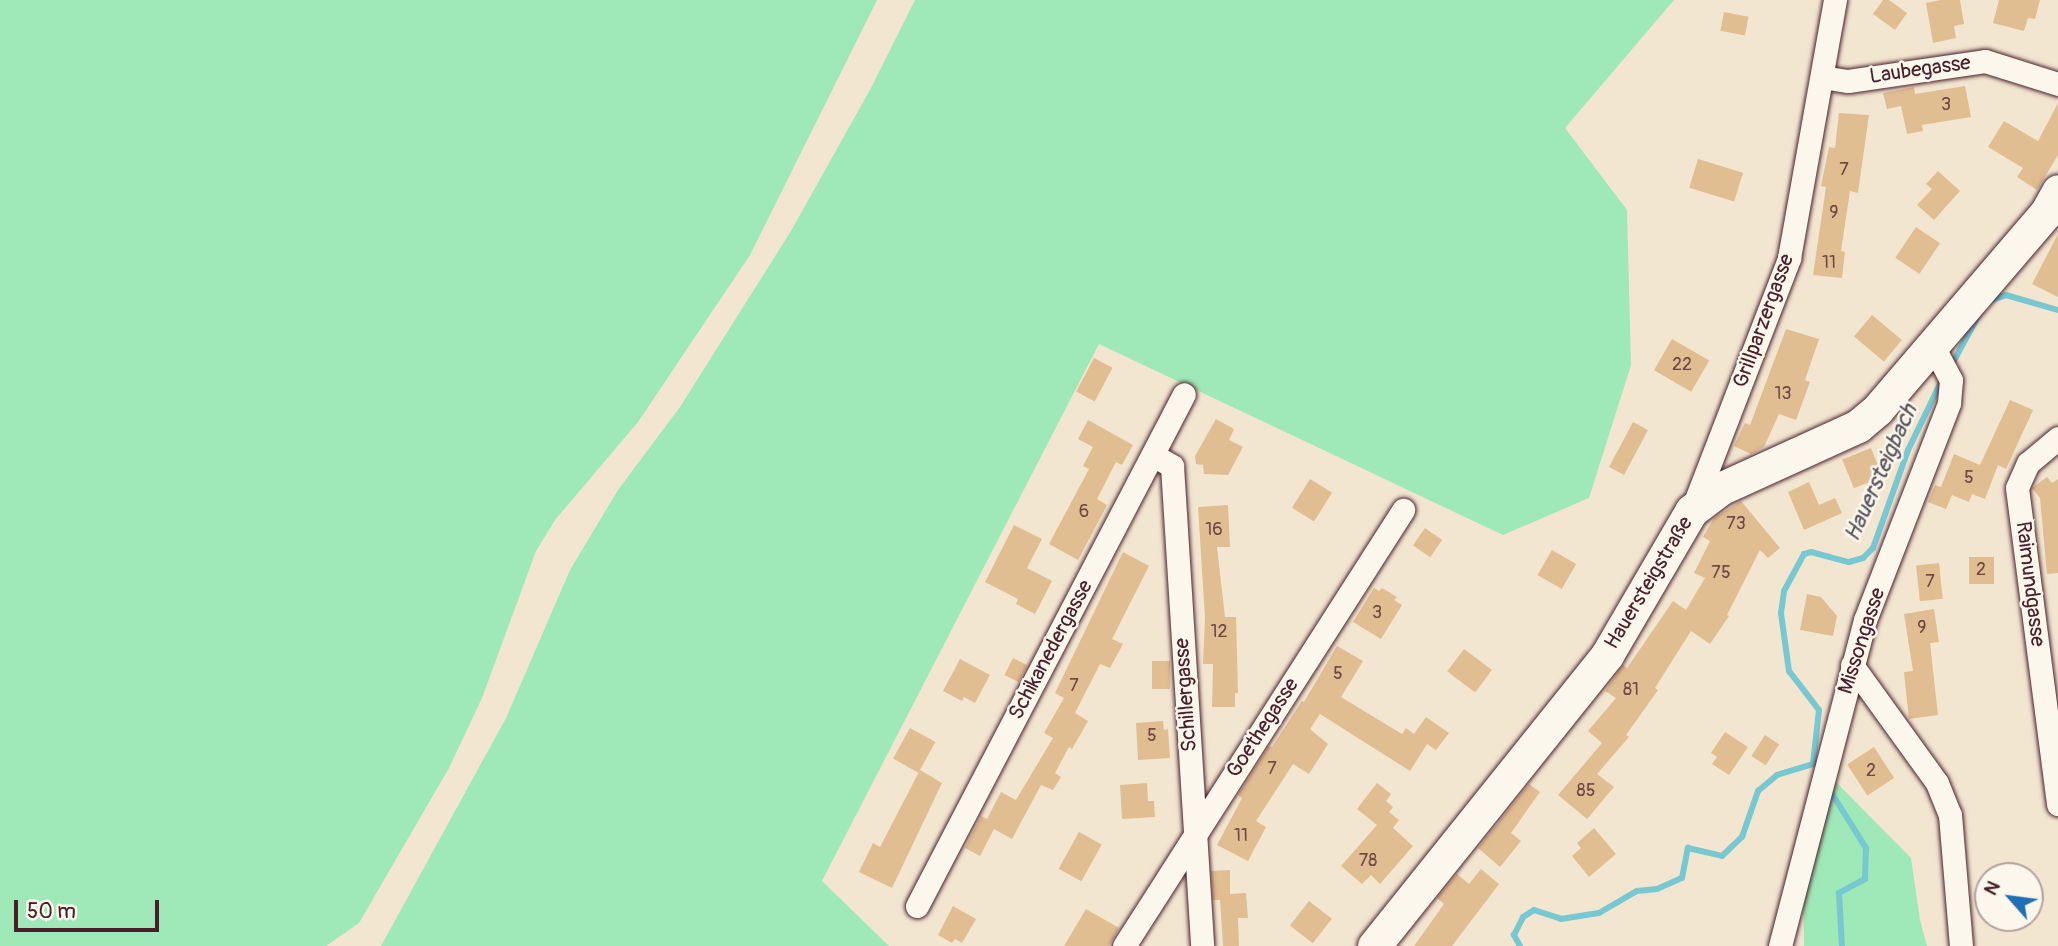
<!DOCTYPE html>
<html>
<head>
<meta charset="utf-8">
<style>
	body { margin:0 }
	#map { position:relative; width:2058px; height:946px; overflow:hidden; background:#f3e6d1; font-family:Pangolin,sans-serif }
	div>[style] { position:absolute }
	.green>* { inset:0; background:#9fe8b8 }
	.stream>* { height:6px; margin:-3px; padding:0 3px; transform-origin:3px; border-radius:3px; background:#78c8d2 }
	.building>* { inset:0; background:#e1bd92; transform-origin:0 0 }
	.roads { filter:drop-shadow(0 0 2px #4a1f2b) drop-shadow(0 0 2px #4a1f2b) }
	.street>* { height:23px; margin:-11.5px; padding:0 11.5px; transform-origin:11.5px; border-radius:11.5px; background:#fbf7ec }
	.secondary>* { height:33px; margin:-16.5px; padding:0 16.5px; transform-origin:16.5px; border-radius:16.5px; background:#fbf7ec }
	span { translate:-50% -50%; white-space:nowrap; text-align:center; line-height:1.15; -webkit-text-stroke:5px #fbf7ec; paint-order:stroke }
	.number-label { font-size:18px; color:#704645 }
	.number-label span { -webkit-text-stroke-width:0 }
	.street-label { font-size:21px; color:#4a1f2b }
	.water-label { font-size:23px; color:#58525d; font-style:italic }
	.north { position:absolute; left:1974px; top:862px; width:70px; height:70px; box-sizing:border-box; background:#fbf7ec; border:2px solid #b4a19f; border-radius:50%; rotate:298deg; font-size:19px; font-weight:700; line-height:28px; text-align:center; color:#4a1f2b }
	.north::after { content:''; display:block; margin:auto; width:24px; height:32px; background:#1f6fb2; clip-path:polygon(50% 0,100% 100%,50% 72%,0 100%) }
	.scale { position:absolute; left:14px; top:900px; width:145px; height:32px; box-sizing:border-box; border:4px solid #4a1f2b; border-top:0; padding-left:9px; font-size:21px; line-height:24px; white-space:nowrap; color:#4a1f2b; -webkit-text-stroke:5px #fbf7ec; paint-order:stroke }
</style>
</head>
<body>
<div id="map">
	<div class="green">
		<div style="clip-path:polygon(0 0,877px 0,750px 255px,638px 422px,555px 520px,536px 551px,482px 698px,449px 768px,359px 923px,326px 946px,0 946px)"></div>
		<div style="clip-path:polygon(915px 0,1674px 0,1565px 128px,1627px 210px,1631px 365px,1589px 498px,1503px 535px,1099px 344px,822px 881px,889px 946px,381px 946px,506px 718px,570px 570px,618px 490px,680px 407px,791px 231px,871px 88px)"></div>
		<div style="clip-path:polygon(1831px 777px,1911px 858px,1920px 920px,1927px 946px,1804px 946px,1803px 871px)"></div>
	</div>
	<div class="stream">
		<div style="left:1989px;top:301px;width:18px;rotate:-19deg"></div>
		<div style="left:2006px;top:295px;width:54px;rotate:16.1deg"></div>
		<div style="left:1951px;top:366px;width:63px;rotate:-61.4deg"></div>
		<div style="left:1829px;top:789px;width:70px;rotate:57.9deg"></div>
		<div style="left:1866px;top:848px;width:31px;rotate:92deg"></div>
		<div style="left:1865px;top:879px;width:30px;rotate:152deg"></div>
		<div style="left:1839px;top:893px;width:53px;rotate:86.8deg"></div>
		<div style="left:1520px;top:946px;width:13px;rotate:-119deg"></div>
		<div style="left:1514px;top:935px;width:20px;rotate:-63deg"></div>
		<div style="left:1523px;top:917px;width:13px;rotate:-32deg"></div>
		<div style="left:1534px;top:910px;width:28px;rotate:18deg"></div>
		<div style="left:1561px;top:919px;width:38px;rotate:-9deg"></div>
		<div style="left:1599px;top:913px;width:44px;rotate:-30.1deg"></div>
		<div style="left:1637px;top:891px;width:20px;rotate:-6deg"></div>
		<div style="left:1657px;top:889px;width:27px;rotate:-24deg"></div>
		<div style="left:1682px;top:878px;width:31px;rotate:-79deg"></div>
		<div style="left:1688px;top:848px;width:35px;rotate:13deg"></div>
		<div style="left:1722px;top:856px;width:28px;rotate:-44deg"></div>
		<div style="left:1742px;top:837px;width:49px;rotate:-70.8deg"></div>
		<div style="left:1758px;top:791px;width:25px;rotate:-40deg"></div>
		<div style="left:1777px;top:775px;width:38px;rotate:-17deg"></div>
		<div style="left:1813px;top:764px;width:54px;rotate:-83.7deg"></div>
		<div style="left:1819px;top:710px;width:49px;rotate:-127.6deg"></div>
		<div style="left:1789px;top:671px;width:59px;rotate:-97.9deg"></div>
		<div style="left:1781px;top:613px;width:22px;rotate:-82deg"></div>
		<div style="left:1784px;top:591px;width:42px;rotate:-61.6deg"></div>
		<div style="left:1804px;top:554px;width:7px;rotate:-16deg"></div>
		<div style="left:1811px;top:552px;width:39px;rotate:15deg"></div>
		<div style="left:1849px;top:562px;width:15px;rotate:-16deg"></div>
		<div style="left:1863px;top:558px;width:14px;rotate:-45deg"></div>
		<div style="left:1873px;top:548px;width:104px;rotate:-70.3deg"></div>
		<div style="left:1908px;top:450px;width:80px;rotate:-64.1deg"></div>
	</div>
	<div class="building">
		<div style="clip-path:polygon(1883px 0,1889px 0,1907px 13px,1895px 30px,1873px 14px)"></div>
		<div style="clip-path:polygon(1941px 0,1960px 0,1964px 24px,1954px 26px,1956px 38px,1933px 43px,1926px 3px)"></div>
		<div style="clip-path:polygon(1999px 0,2040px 0,2035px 19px,2028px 18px,2024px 31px,1993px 23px)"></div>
		<div style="left:1724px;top:12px;width:25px;height:19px;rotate:11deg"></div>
		<div style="clip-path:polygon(1965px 86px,1971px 117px,1922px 125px,1923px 131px,1907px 134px,1901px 106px,1887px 109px,1883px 93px,1914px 87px,1915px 94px)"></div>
		<div style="clip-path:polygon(2058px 103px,2058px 155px,2037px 190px,2017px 177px,2023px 168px,1988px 147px,2004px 121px,2038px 141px)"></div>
		<div style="clip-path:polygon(1839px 113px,1869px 115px,1858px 193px,1850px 191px,1841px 251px,1845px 252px,1842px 278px,1813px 275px,1826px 187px,1821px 186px,1829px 147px,1835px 148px)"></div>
		<div style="left:1698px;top:159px;width:47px;height:30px;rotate:17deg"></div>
		<div style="clip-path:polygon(1938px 171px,1960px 191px,1934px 220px,1917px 205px,1932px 189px,1926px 184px)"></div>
		<div style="left:1916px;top:227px;width:29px;height:37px;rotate:34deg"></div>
		<div style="clip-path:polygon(2058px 234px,2058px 297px,2032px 284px)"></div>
		<div style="left:1872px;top:315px;width:39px;height:28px;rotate:40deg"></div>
		<div style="clip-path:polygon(1786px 329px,1819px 339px,1805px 380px,1810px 382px,1796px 420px,1779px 414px,1764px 447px,1751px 454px,1734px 446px,1745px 423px,1750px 425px)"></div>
		<div style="left:1672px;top:339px;width:43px;height:36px;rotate:30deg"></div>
		<div style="left:1094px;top:358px;width:21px;height:38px;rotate:28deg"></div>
		<div style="clip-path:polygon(2010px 400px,2033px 410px,2006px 469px,1998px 465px,1985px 499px,1972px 494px,1969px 502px,1952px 495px,1946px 509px,1928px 502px,1935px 485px,1941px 487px,1954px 454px,1980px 465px)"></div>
		<div style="clip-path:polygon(1216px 419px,1234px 429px,1229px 440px,1243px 447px,1228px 475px,1204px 474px,1203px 465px,1196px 464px,1195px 456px)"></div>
		<div style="clip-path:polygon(1088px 420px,1133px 445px,1122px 465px,1116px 462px,1097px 499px,1107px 505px,1078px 560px,1049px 544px,1089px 469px,1083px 466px,1093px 447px,1078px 439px)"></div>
		<div style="left:1633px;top:422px;width:17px;height:51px;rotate:28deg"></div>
		<div style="left:1871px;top:448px;width:31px;height:31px;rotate:68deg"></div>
		<div style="clip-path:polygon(2047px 477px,2052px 483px,2058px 479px,2058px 573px,2047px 574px,2040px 498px,2032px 488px)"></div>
		<div style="left:1310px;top:479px;width:26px;height:34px;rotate:32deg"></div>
		<div style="clip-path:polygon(1809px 482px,1819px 505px,1835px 498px,1842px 513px,1804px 530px,1788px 492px)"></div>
		<div style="clip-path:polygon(1741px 501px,1780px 548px,1768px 558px,1760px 550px,1727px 615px,1729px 616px,1710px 644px,1691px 631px,1655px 688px,1658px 690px,1626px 735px,1629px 737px,1597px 774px,1614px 787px,1587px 819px,1558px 795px,1602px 743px,1588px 731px,1616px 698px,1605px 691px,1623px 665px,1627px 668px,1673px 601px,1686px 610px,1705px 578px,1694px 573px,1710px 541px,1703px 537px,1714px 518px)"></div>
		<div style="clip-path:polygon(1228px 505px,1230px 547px,1217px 547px,1225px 617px,1236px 617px,1238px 693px,1235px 693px,1235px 707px,1212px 707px,1213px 664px,1203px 664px,1205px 618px,1198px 507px)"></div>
		<div style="clip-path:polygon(1014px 525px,1042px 539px,1027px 568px,1052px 581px,1035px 614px,1016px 604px,1018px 599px,985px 582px)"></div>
		<div style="left:1425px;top:528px;width:21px;height:21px;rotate:35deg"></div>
		<div style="left:1552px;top:550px;width:28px;height:29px;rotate:30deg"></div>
		<div style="clip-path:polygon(1123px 552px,1149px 566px,1112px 639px,1123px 644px,1110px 668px,1100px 664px,1075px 713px,1088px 721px,1072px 749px,1069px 747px,1055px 773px,1061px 777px,1053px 790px,1041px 785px,1012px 839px,994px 829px,980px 856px,965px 848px,981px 816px,987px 819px,1001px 792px,1016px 800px,1053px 738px,1044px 733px,1064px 698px,1055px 693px)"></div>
		<div style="left:1969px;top:557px;width:25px;height:27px"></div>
		<div style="left:1939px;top:563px;width:36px;height:23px;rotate:84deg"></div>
		<div style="clip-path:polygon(1374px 588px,1379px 591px,1382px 588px,1397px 597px,1394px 600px,1402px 605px,1381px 639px,1353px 622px)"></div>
		<div style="clip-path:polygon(1807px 594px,1821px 597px,1837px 616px,1833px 636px,1800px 630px)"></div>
		<div style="clip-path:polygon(1934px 609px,1939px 642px,1930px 643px,1938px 715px,1909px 719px,1904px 672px,1913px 671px,1904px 614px)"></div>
		<div style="clip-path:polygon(1337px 646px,1363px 661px,1341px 697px,1402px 734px,1406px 728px,1414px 734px,1426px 717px,1449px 733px,1436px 750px,1427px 744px,1410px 771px,1320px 714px,1310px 729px,1328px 744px,1309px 774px,1293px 764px,1256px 821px,1266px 827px,1248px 861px,1217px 845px,1242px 798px,1238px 795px,1269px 746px,1272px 747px,1302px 701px,1304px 702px)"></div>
		<div style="left:1464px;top:649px;width:35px;height:28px;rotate:37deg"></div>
		<div style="left:1013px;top:658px;width:16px;height:19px;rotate:27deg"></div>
		<div style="clip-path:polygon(960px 659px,990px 675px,975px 703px,964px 697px,962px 701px,943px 691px)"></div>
		<div style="left:1152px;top:661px;width:18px;height:28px"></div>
		<div style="clip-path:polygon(1163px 721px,1164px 730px,1168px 729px,1170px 758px,1138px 760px,1136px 723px)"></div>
		<div style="left:910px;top:728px;width:29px;height:35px;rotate:29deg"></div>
		<div style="clip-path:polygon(1725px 732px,1748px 747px,1729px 775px,1712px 764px,1717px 757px,1711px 753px)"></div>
		<div style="left:1765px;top:735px;width:17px;height:25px;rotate:33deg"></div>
		<div style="left:1874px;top:747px;width:37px;height:32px;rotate:57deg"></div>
		<div style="clip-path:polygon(920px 770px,942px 783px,892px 888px,859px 872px,873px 843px,880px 847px)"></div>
		<div style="clip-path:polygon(1147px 783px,1148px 801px,1154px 801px,1155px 817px,1122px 819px,1120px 785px)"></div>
		<div style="clip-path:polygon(1377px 783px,1391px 794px,1386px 801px,1393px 807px,1389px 812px,1399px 820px,1393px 828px,1413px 846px,1380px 884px,1371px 875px,1362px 884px,1341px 866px,1377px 825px,1357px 809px)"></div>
		<div style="clip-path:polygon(1529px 784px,1540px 792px,1511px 833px,1521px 841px,1500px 867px,1478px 848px)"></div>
		<div style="clip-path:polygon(1594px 828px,1616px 854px,1589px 877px,1572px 856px,1581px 848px,1577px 843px)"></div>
		<div style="left:1079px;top:832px;width:26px;height:42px;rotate:29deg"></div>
		<div style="clip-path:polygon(1481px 869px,1499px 884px,1452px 946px,1414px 946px,1444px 904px,1437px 898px,1457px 874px,1469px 884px)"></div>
		<div style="clip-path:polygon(1230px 870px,1230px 894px,1246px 893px,1248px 918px,1238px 918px,1239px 946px,1223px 946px,1220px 900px,1213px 900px,1211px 871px)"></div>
		<div style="left:1309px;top:901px;width:29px;height:31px;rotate:38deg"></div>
		<div style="clip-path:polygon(953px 906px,976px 919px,962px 943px,955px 939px,952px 943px,938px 935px)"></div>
		<div style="clip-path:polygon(1086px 909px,1119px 928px,1109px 946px,1064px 946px)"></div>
	</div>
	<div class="roads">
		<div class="street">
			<div style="left:1822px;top:77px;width:26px;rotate:9deg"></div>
			<div style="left:1848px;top:81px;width:138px;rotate:-8.3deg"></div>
			<div style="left:1985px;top:61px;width:77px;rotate:17.5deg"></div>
			<div style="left:2058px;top:438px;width:39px;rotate:140deg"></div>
			<div style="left:2028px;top:463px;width:27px;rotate:114deg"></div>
			<div style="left:2017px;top:488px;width:319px;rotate:82.6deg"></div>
			<div style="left:1153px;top:455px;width:22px;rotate:30deg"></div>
			<div style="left:1172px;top:466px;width:481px;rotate:86.4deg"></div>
			<div style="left:1692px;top:510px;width:270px;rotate:-68.9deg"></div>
			<div style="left:1789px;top:258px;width:262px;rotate:-79.9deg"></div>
			<div style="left:1852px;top:665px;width:145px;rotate:54.2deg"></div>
			<div style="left:1937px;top:783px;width:35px;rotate:68deg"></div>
			<div style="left:1950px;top:815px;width:131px;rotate:85.2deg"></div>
			<div style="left:917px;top:906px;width:577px;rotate:-62.46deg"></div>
			<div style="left:1124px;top:946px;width:518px;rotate:-57.38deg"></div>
			<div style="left:1780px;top:946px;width:337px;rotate:-75.4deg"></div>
			<div style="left:1865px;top:620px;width:233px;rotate:-68.8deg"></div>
			<div style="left:1949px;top:403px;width:23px;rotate:-85deg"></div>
			<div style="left:1951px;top:380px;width:40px;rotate:-118deg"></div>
		</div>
		<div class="secondary">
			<div style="left:1374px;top:946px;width:373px;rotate:-51.3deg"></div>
			<div style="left:1607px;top:655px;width:167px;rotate:-59.7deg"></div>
			<div style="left:1691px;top:511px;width:39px;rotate:-37deg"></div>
			<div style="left:1722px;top:488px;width:149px;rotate:-24.5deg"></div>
			<div style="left:1858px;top:426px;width:25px;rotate:-40deg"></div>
			<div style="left:1877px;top:410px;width:260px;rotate:-49.4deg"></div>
			<div style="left:2046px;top:213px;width:25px;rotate:-61deg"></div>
		</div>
	</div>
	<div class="number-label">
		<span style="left:1946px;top:105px">3</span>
		<span style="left:1844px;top:170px">7</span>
		<span style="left:1834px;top:213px">9</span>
		<span style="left:1829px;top:263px">11</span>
		<span style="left:1682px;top:365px">22</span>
		<span style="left:1783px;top:394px">13</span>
		<span style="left:1969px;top:478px">5</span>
		<span style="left:1084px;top:512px">6</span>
		<span style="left:1736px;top:524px">73</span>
		<span style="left:1214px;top:530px">16</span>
		<span style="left:1981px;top:570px">2</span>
		<span style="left:1721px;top:573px">75</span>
		<span style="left:1930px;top:582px">7</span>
		<span style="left:1377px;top:613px">3</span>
		<span style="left:1922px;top:628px">9</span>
		<span style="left:1219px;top:632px">12</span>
		<span style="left:1338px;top:674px">5</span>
		<span style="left:1074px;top:686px">7</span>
		<span style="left:1631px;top:690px">81</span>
		<span style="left:1152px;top:736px">5</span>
		<span style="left:1272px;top:769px">7</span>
		<span style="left:1871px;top:771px">2</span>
		<span style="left:1586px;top:791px">85</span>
		<span style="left:1241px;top:836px">11</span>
		<span style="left:1368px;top:861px">78</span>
	</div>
	<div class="street-label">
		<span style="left:1920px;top:70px;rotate:-8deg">Laubegasse</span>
		<span style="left:1764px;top:321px;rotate:-70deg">Grillparzergasse</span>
		<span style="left:1649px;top:583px;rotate:-59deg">Hauersteigstraße</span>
		<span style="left:2030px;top:584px;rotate:83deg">Raimundgasse</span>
		<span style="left:1862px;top:641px;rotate:-72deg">Missongasse</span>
		<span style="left:1051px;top:650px;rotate:-62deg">Schikanedergasse</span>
		<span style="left:1186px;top:695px;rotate:-94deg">Schillergasse</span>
		<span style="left:1263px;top:728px;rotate:-57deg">Goethegasse</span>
	</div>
	<div class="water-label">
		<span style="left:1881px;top:473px;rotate:-66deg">Hauersteigbach</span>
	</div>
	<div class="north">N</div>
	<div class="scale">50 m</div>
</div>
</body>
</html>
